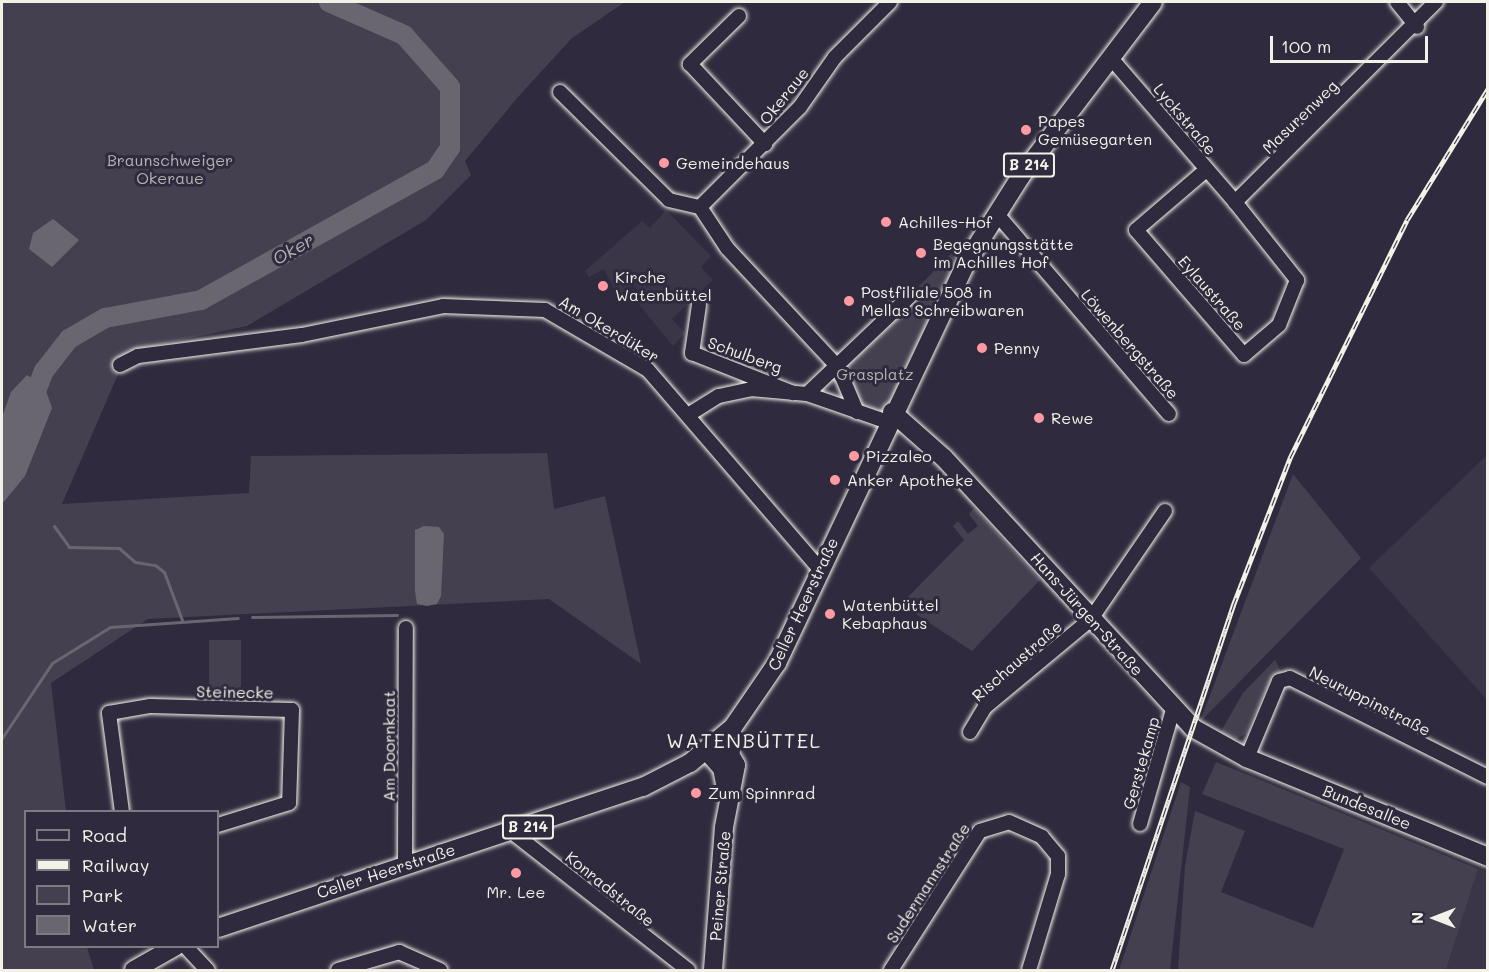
<!DOCTYPE html>
<html>
<head>
<meta charset="utf-8">
<style>
	body { margin:0 }
	#map { position:relative; width:1489px; height:972px; overflow:hidden; background:#2f2a3d; font-family:Mali,sans-serif }
	div>[style] { position:absolute }
	.built>* { inset:0; background:#3b3647 }
	.green>* { inset:0; background:#454050; transform-origin:0 0 }
	.water>* { inset:0; background:#6a6670 }
	.stream>* { height:3px; margin:-1.5px; padding:0 1.5px; transform-origin:1.5px; border-radius:1.5px; background:#6a6670 }
	.river>* { height:20px; margin:-10px; padding:0 10px; transform-origin:10px; border-radius:10px; background:#6a6670 }
	.roads { filter:drop-shadow(0 0 2px #f4f1e8) drop-shadow(0 0 2px #f4f1e8) }
	.minor>* { height:14px; margin:-7px; padding:0 7px; transform-origin:7px; border-radius:7px; background:#2f2a3d }
	.major>* { height:18px; margin:-9px; padding:0 9px; transform-origin:9px; border-radius:9px; background:#2f2a3d }
	.rail>* { height:5px; margin-top:-2.5px; transform-origin:0; background:repeating-linear-gradient(90deg,#2f2a3d 0 9px,#f4f1e8 0 18px); box-sizing:border-box; border-block:2px solid #f4f1e8 }
	.dots>* { width:16px; height:16px; translate:-50% -50%; box-sizing:border-box; border:3px solid #2f2a3d; border-radius:50% }
	span { translate:-50% -50%; white-space:nowrap; text-align:center; line-height:1.15; -webkit-text-stroke:6px #2f2a3d; paint-order:stroke }
	.shield-label span { padding:2px 4px; background:#2f2a3d; border:2px solid; border-radius:4px; -webkit-text-stroke-width:0 }
	.shield-label { font-size:15px; color:#f4f1e8; font-weight:700 }
	.street-label { font-size:16px; color:#f4f1e8 }
	.poi-label { font-size:16px; color:#f4f1e8 }
	.left { translate:0 -50%; text-align:left }
	.park-label { font-size:16px; color:#b7b3b3 }
	.water-label { font-size:18px; color:#b6b2b2; font-style:italic }
	.quarter-label { font-size:20px; color:#f4f1e8; letter-spacing:1.5px }
	.frame { position:absolute; inset:0; border:3px solid #f4f1e8; pointer-events:none }
	.legend { position:absolute; left:24px; top:810px; width:195px; height:138px; box-sizing:border-box; background:#2f2a3d; border:2px solid #7e7a81; margin:0; padding:8px 10px; list-style:none; font-size:18px; color:#f4f1e8 }
	.legend li { display:flex; align-items:center; gap:12px; height:30px }
	.legend b { width:30px; border:2px solid #7e7a81 }
	.north { position:absolute; left:1405px; top:888px; width:60px; height:60px; -webkit-text-stroke:4px #2f2a3d; paint-order:stroke; rotate:270deg; font-size:16px; font-weight:700; line-height:24px; text-align:center; color:#f4f1e8 }
	.north::after { content:''; display:block; margin:auto; width:21px; height:27px; background:#f4f1e8; clip-path:polygon(50% 0,100% 100%,50% 72%,0 100%) }
	.scale { position:absolute; left:1270px; top:36px; width:158px; height:27px; box-sizing:border-box; border:3px solid #f4f1e8; border-top:0; padding-left:8px; font-size:18px; line-height:21px; white-space:nowrap; color:#f4f1e8; -webkit-text-stroke:4px #2f2a3d; paint-order:stroke }
</style>
</head>
<body>
<div id="map">
	<div class="built">
		<div style="clip-path:polygon(666px 210px,711px 256px,701px 267px,713px 280px,672px 319px,685px 333px,673px 346px,632px 296px,638px 291px,633px 285px,618px 296px,604px 269px,589px 277px,585px 271px,642px 221px,650px 228px)"></div>
		<div style="clip-path:polygon(1487px 455px,1487px 700px,1369px 568px)"></div>
		<div style="clip-path:polygon(1478px 869px,1487px 872px,1487px 970px,1446px 970px)"></div>
	</div>
	<div class="green">
		<div style="clip-path:polygon(2px 2px,625px 2px,572px 38px,518px 97px,465px 161px,471px 175px,426px 220px,247px 326px,128px 351px,62px 504px,249px 493px,251px 456px,547px 453px,554px 509px,605px 496px,641px 664px,549px 599px,148px 619px,51px 683px,66px 811px,26px 812px,26px 946px,87px 947px,94px 970px,2px 970px)"></div>
		<div style="clip-path:polygon(983px 233px,888px 422px,857px 412px,838px 367px,950px 255px)"></div>
		<div style="clip-path:polygon(1293px 474px,1361px 558px,1200px 722px)"></div>
		<div style="clip-path:polygon(974px 508px,1040px 580px,972px 651px,901px 604px,964px 540px,953px 526px,958px 521px,968px 534px,978px 526px,969px 514px)"></div>
		<div style="left:209px;top:640px;width:32px;height:63px"></div>
		<div style="clip-path:polygon(1275px 660px,1282px 673px,1270px 681px,1245px 734px,1231px 742px,1220px 733px,1243px 693px)"></div>
		<div style="clip-path:polygon(1216px 762px,1478px 869px,1446px 970px,1178px 970px,1185px 866px,1195px 811px,1245px 831px,1221px 892px,1313px 928px,1344px 849px,1202px 794px)"></div>
		<div style="clip-path:polygon(1181px 782px,1190px 787px,1170px 970px,1119px 970px)"></div>
	</div>
	<div class="water">
		<div style="clip-path:polygon(53px 219px,79px 240px,52px 267px,29px 249px,33px 233px)"></div>
		<div style="clip-path:polygon(27px 375px,44px 385px,52px 408px,25px 476px,2px 504px,2px 417px,11px 392px)"></div>
		<div style="clip-path:polygon(424px 526px,439px 527px,444px 534px,441px 596px,437px 604px,427px 606px,417px 604px,415px 591px,415px 530px)"></div>
	</div>
	<div class="stream">
		<div style="left:54px;top:526px;width:26px;rotate:54deg"></div>
		<div style="left:69px;top:547px;width:50px;rotate:1.1deg"></div>
		<div style="left:119px;top:548px;width:21px;rotate:41deg"></div>
		<div style="left:135px;top:562px;width:20px;rotate:9deg"></div>
		<div style="left:155px;top:565px;width:11px;rotate:38deg"></div>
		<div style="left:164px;top:572px;width:51px;rotate:69.4deg"></div>
		<div style="left:252px;top:617px;width:145px;rotate:-0.8deg"></div>
		<div style="left:2px;top:738px;width:90px;rotate:-56.3deg"></div>
		<div style="left:52px;top:663px;width:68px;rotate:-31.8deg"></div>
		<div style="left:110px;top:627px;width:128px;rotate:-4deg"></div>
	</div>
	<div class="river">
		<div style="left:30px;top:407px;width:39px;rotate:-69deg"></div>
		<div style="left:44px;top:371px;width:41px;rotate:-52deg"></div>
		<div style="left:69px;top:339px;width:42px;rotate:-30.3deg"></div>
		<div style="left:105px;top:318px;width:98px;rotate:-10.6deg"></div>
		<div style="left:201px;top:300px;width:268px;rotate:-29.1deg"></div>
		<div style="left:435px;top:170px;width:27px;rotate:-56deg"></div>
		<div style="left:450px;top:148px;width:61px;rotate:-90deg"></div>
		<div style="left:450px;top:87px;width:69px;rotate:-131.5deg"></div>
		<div style="left:404px;top:35px;width:82px;rotate:-156.3deg"></div>
	</div>
	<div class="roads">
		<div class="minor">
			<div style="left:1397px;top:2px;width:32px;rotate:51deg"></div>
			<div style="left:739px;top:16px;width:69px;rotate:135.6deg"></div>
			<div style="left:690px;top:64px;width:110px;rotate:46.8deg"></div>
			<div style="left:1110px;top:57px;width:191px;rotate:49.2deg"></div>
			<div style="left:1235px;top:202px;width:100px;rotate:51.5deg"></div>
			<div style="left:1297px;top:280px;width:48px;rotate:111.8deg"></div>
			<div style="left:1279px;top:325px;width:46px;rotate:139.4deg"></div>
			<div style="left:1244px;top:355px;width:165px;rotate:-130.8deg"></div>
			<div style="left:1136px;top:230px;width:92px;rotate:-40.6deg"></div>
			<div style="left:560px;top:92px;width:153px;rotate:44.7deg"></div>
			<div style="left:669px;top:200px;width:32px;rotate:13deg"></div>
			<div style="left:700px;top:207px;width:49px;rotate:56.6deg"></div>
			<div style="left:727px;top:248px;width:163px;rotate:47deg"></div>
			<div style="left:838px;top:367px;width:49px;rotate:67.1deg"></div>
			<div style="left:1235px;top:202px;width:284px;rotate:-44.9deg"></div>
			<div style="left:700px;top:207px;width:141px;rotate:-45deg"></div>
			<div style="left:800px;top:107px;width:61px;rotate:-55deg"></div>
			<div style="left:835px;top:57px;width:78px;rotate:-45deg"></div>
			<div style="left:996px;top:213px;width:265px;rotate:49.3deg"></div>
			<div style="left:699px;top:305px;width:49px;rotate:98.3deg"></div>
			<div style="left:692px;top:353px;width:109px;rotate:21.6deg"></div>
			<div style="left:120px;top:365px;width:20px;rotate:-27deg"></div>
			<div style="left:138px;top:356px;width:165px;rotate:-7.3deg"></div>
			<div style="left:302px;top:335px;width:144px;rotate:-11.6deg"></div>
			<div style="left:443px;top:306px;width:102px;rotate:2.2deg"></div>
			<div style="left:545px;top:310px;width:119px;rotate:30.2deg"></div>
			<div style="left:648px;top:370px;width:262px;rotate:49.2deg"></div>
			<div style="left:807px;top:394px;width:141px;rotate:-43.6deg"></div>
			<div style="left:688px;top:415px;width:36px;rotate:-32deg"></div>
			<div style="left:719px;top:396px;width:33px;rotate:-12deg"></div>
			<div style="left:751px;top:389px;width:56px;rotate:5.1deg"></div>
			<div style="left:807px;top:394px;width:86px;rotate:19.1deg"></div>
			<div style="left:970px;top:732px;width:29px;rotate:-59deg"></div>
			<div style="left:985px;top:707px;width:138px;rotate:-39.7deg"></div>
			<div style="left:1091px;top:619px;width:131px;rotate:-55.6deg"></div>
			<div style="left:1247px;top:758px;width:83px;rotate:-67.4deg"></div>
			<div style="left:1279px;top:681px;width:11px;rotate:-15deg"></div>
			<div style="left:1290px;top:678px;width:221px;rotate:26.6deg"></div>
			<div style="left:122px;top:812px;width:100px;rotate:-97.5deg"></div>
			<div style="left:109px;top:713px;width:42px;rotate:-9.7deg"></div>
			<div style="left:150px;top:706px;width:142px;rotate:1.6deg"></div>
			<div style="left:292px;top:710px;width:93px;rotate:91.8deg"></div>
			<div style="left:289px;top:803px;width:74px;rotate:162.8deg"></div>
			<div style="left:1140px;top:824px;width:119px;rotate:-73.9deg"></div>
			<div style="left:512px;top:832px;width:224px;rotate:38.1deg"></div>
			<div style="left:405px;top:865px;width:237px;rotate:-89.8deg"></div>
			<div style="left:185px;top:946px;width:33px;rotate:47deg"></div>
			<div style="left:338px;top:970px;width:64px;rotate:-16.4deg"></div>
			<div style="left:399px;top:952px;width:45px;rotate:23.7deg"></div>
			<div style="left:891px;top:970px;width:165px;rotate:-57.4deg"></div>
			<div style="left:980px;top:831px;width:30px;rotate:-17deg"></div>
			<div style="left:1009px;top:822px;width:36px;rotate:24deg"></div>
			<div style="left:1042px;top:837px;width:25px;rotate:50deg"></div>
			<div style="left:1058px;top:856px;width:18px;rotate:90deg"></div>
			<div style="left:1058px;top:874px;width:100px;rotate:106.8deg"></div>
		</div>
		<div class="major">
			<div style="left:892px;top:412px;width:69px;rotate:41.5deg"></div>
			<div style="left:944px;top:458px;width:367px;rotate:47.3deg"></div>
			<div style="left:1193px;top:728px;width:62px;rotate:29.1deg"></div>
			<div style="left:1247px;top:758px;width:261px;rotate:22.3deg"></div>
			<div style="left:707px;top:751px;width:23px;rotate:49deg"></div>
			<div style="left:722px;top:768px;width:26px;rotate:79deg"></div>
			<div style="left:218px;top:928px;width:448px;rotate:-18.4deg"></div>
			<div style="left:643px;top:787px;width:53px;rotate:-27.1deg"></div>
			<div style="left:690px;top:763px;width:56px;rotate:-39.9deg"></div>
			<div style="left:733px;top:727px;width:78px;rotate:-55.5deg"></div>
			<div style="left:777px;top:663px;width:442px;rotate:-64.7deg"></div>
			<div style="left:966px;top:263px;width:103px;rotate:-57.7deg"></div>
			<div style="left:1021px;top:176px;width:218px;rotate:-52.8deg"></div>
			<div style="left:134px;top:970px;width:48px;rotate:-29.7deg"></div>
			<div style="left:713px;top:970px;width:143px;rotate:-85.6deg"></div>
			<div style="left:724px;top:827px;width:63px;rotate:-79deg"></div>
			<div style="left:736px;top:765px;width:30px;rotate:-120deg"></div>
		</div>
	</div>
	<div class="rail">
		<div style="left:1112px;top:970px;width:384px;rotate:-71.6deg"></div>
		<div style="left:1233px;top:606px;width:159px;rotate:-68.9deg"></div>
		<div style="left:1290px;top:458px;width:265px;rotate:-63.8deg"></div>
		<div style="left:1407px;top:220px;width:154px;rotate:-58.3deg"></div>
	</div>
	<div class="dots">
		<div style="left:1026px;top:130px;background:#ff9aa2"></div>
		<div style="left:664px;top:163px;background:#ff9aa2"></div>
		<div style="left:886px;top:222px;background:#ff9aa2"></div>
		<div style="left:921px;top:253px;background:#ff9aa2"></div>
		<div style="left:603px;top:286px;background:#ff9aa2"></div>
		<div style="left:849px;top:301px;background:#ff9aa2"></div>
		<div style="left:982px;top:348px;background:#ff9aa2"></div>
		<div style="left:1039px;top:418px;background:#ff9aa2"></div>
		<div style="left:854px;top:456px;background:#ff9aa2"></div>
		<div style="left:835px;top:480px;background:#ff9aa2"></div>
		<div style="left:830px;top:614px;background:#ff9aa2"></div>
		<div style="left:696px;top:793px;background:#ff9aa2"></div>
		<div style="left:516px;top:873px;background:#ff9aa2"></div>
	</div>
	<div class="shield-label">
		<span style="left:1029px;top:165px">B 214</span>
		<span style="left:528px;top:827px">B 214</span>
	</div>
	<div class="street-label">
		<span style="left:784px;top:96px;rotate:-51deg">Okeraue</span>
		<span style="left:1300px;top:117px;rotate:-44deg">Masurenweg</span>
		<span style="left:1185px;top:119px;rotate:50deg">Lyckstraße</span>
		<span style="left:1212px;top:293px;rotate:49deg">Eylaustraße</span>
		<span style="left:609px;top:329px;rotate:31deg">Am Okerdüker</span>
		<span style="left:1130px;top:344px;rotate:49deg">Löwenbergstraße</span>
		<span style="left:745px;top:355px;rotate:20deg">Schulberg</span>
		<span style="left:803px;top:604px;rotate:-65deg">Celler Heerstraße</span>
		<span style="left:1087px;top:614px;rotate:48deg">Hans-Jürgen-Straße</span>
		<span style="left:1017px;top:661px;rotate:-41deg">Rischaustraße</span>
		<span style="left:235px;top:692px;rotate:1deg">Steinecke</span>
		<span style="left:1370px;top:701px;rotate:27deg">Neuruppinstraße</span>
		<span style="left:389px;top:746px;rotate:-90deg">Am Doornkaat</span>
		<span style="left:1141px;top:763px;rotate:-74deg">Gerstekamp</span>
		<span style="left:1367px;top:807px;rotate:22deg">Bundesallee</span>
		<span style="left:386px;top:871px;rotate:-18deg">Celler Heerstraße</span>
		<span style="left:928px;top:883px;rotate:-57deg">Sudermannstraße</span>
		<span style="left:720px;top:886px;rotate:-85deg">Peiner Straße</span>
		<span style="left:610px;top:889px;rotate:39deg">Konradstraße</span>
	</div>
	<div class="poi-label">
		<span class="left" style="left:1038px;top:130px">Papes<br>Gemüsegarten</span>
		<span class="left" style="left:676px;top:163px">Gemeindehaus</span>
		<span class="left" style="left:898px;top:222px">Achilles-Hof</span>
		<span class="left" style="left:933px;top:253px">Begegnungsstätte<br>im Achilles Hof</span>
		<span class="left" style="left:615px;top:286px">Kirche<br>Watenbüttel</span>
		<span class="left" style="left:861px;top:301px">Postfiliale 508 in<br>Mellas Schreibwaren</span>
		<span class="left" style="left:994px;top:348px">Penny</span>
		<span class="left" style="left:1051px;top:418px">Rewe</span>
		<span class="left" style="left:866px;top:456px">Pizzaleo</span>
		<span class="left" style="left:847px;top:480px">Anker Apotheke</span>
		<span class="left" style="left:842px;top:614px">Watenbüttel<br>Kebaphaus</span>
		<span class="left" style="left:708px;top:793px">Zum Spinnrad</span>
		<span style="left:516px;top:892px">Mr. Lee</span>
	</div>
	<div class="park-label">
		<span style="left:170px;top:169px">Braunschweiger<br>Okeraue</span>
		<span style="left:875px;top:374px">Grasplatz</span>
	</div>
	<div class="water-label">
		<span style="left:293px;top:249px;rotate:-30deg">Oker</span>
	</div>
	<div class="quarter-label">
		<span style="left:744px;top:740px">WATENBÜTTEL</span>
	</div>
	<div class="frame"></div>
	<ul class="legend">
	<li><b style="height:8px;background:#2f2a3d"></b>Road</li>
	<li><b style="height:8px;background:#f4f1e8"></b>Railway</li>
	<li><b style="height:16px;background:#454050"></b>Park</li>
	<li><b style="height:16px;background:#6a6670"></b>Water</li>
	</ul>
	<div class="north">N</div>
	<div class="scale">100 m</div>
</div>
</body>
</html>
